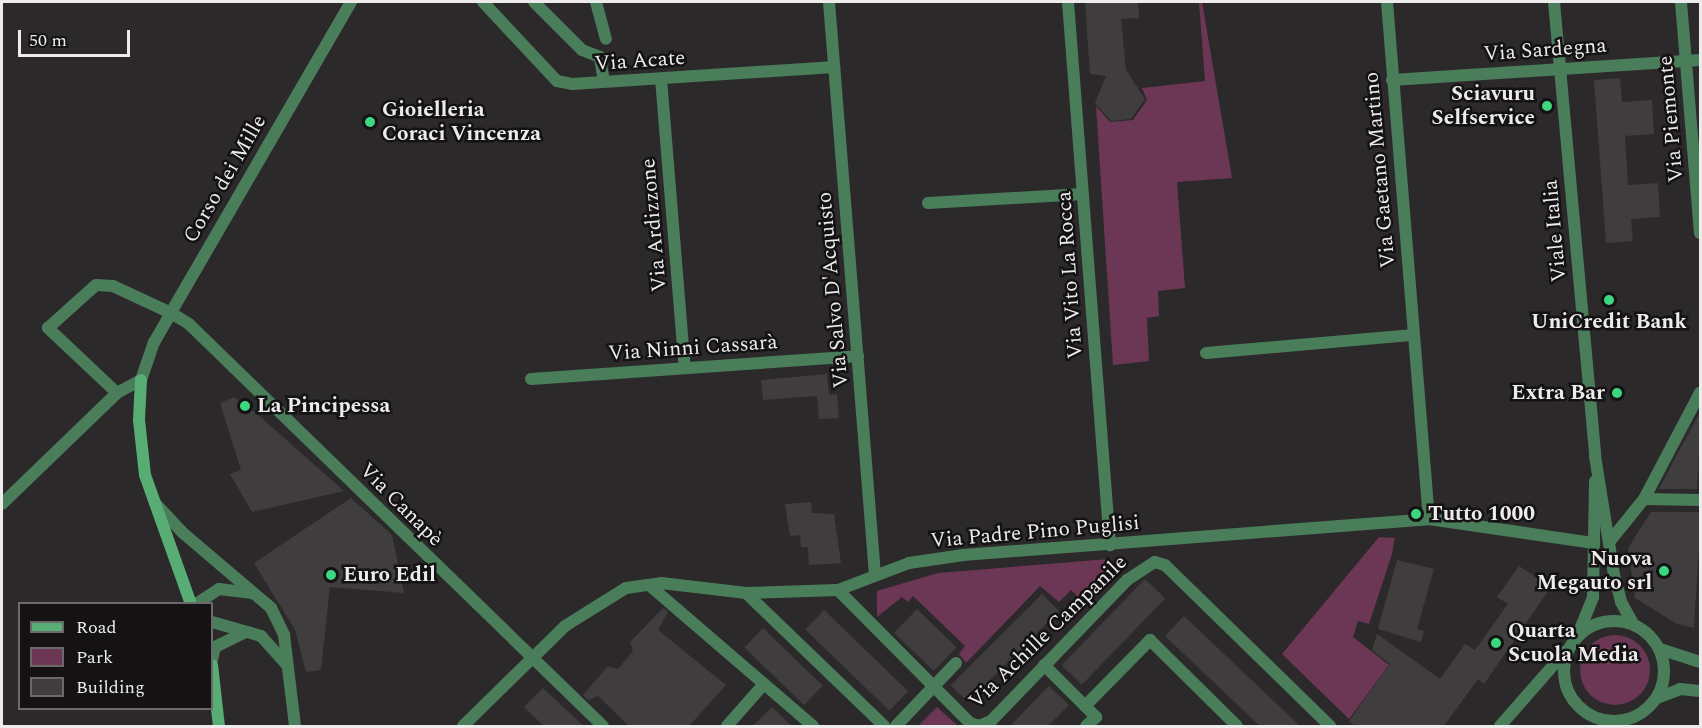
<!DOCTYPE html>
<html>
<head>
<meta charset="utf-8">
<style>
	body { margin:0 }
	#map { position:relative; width:1702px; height:728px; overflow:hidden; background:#2c292b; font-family:Spectral,serif }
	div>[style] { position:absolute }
	.green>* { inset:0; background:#6c3754 }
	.round { border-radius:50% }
	.building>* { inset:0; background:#403d3e; transform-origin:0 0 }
	.minor>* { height:12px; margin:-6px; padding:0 6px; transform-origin:6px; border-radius:6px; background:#4a7e5a }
	.tertiary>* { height:12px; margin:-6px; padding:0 6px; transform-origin:6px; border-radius:6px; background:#4a7e5a }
	.tertiary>.ring { margin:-6px; padding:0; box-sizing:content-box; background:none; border:12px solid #4a7e5a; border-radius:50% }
	.secondary>* { height:12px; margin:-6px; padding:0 6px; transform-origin:6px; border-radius:6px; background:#57ad74 }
	.dots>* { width:16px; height:16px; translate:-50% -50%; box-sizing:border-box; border:3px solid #141213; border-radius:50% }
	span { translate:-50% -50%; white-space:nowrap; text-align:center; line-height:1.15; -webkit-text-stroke:5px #141213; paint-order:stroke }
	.street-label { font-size:21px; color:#edebeb }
	.poi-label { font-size:21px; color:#edebeb; font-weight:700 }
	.right { translate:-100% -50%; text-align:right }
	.left { translate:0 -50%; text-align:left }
	.frame { position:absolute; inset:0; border:3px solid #edebeb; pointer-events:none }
	.legend { position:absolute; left:18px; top:602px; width:195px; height:108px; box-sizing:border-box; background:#141213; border:2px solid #6b6969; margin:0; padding:8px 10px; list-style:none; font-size:18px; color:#edebeb }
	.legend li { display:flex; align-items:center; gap:12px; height:30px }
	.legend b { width:30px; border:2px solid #6b6969 }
	.scale { position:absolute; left:18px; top:30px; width:112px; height:27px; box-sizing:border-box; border:3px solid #edebeb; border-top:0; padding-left:8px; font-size:18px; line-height:21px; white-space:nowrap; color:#edebeb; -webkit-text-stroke:4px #141213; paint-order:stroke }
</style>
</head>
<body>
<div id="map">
	<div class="green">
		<div style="clip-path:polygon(1199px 2px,1202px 2px,1232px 178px,1177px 182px,1185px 288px,1158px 291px,1159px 316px,1147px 318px,1149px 361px,1113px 365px,1096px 106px,1110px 122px,1133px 120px,1147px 100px,1142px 88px,1205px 81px)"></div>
		<div style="clip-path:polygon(1379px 537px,1395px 538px,1392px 554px,1369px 624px,1358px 621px,1353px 637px,1389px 665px,1349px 719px,1282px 654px)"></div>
		<div style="clip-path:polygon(1109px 559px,1107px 583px,1085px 604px,1071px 590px,1059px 602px,1040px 586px,966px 663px,959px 654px,965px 646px,913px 596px,908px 602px,902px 597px,877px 617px,877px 591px,938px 573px)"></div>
		<div class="round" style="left:1580px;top:635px;width:70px;height:70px"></div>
		<div style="clip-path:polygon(937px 707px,958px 726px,918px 726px)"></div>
	</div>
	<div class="building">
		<div style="clip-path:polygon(1085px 2px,1138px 2px,1139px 18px,1121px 19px,1126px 70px,1145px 99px,1131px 119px,1111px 121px,1095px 103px,1106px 76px,1090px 74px)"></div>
		<div style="clip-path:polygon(1620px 78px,1622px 102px,1652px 100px,1654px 134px,1625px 136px,1628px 185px,1658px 183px,1660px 217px,1631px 219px,1633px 241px,1606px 243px,1594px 80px)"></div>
		<div style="clip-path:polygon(827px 374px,829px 395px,837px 394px,839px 418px,819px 419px,817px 396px,763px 400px,761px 380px)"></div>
		<div style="clip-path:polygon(234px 397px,257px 414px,344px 491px,252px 512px,230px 474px,241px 470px,220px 403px)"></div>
		<div style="clip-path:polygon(1701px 411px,1697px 489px,1659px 489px,1675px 458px)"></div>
		<div style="clip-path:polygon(351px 498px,392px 535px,404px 593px,330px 587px,321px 670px,306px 672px,295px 630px,254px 563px)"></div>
		<div style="clip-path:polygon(811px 502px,812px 513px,834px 514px,841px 563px,809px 565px,808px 547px,801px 547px,800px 535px,790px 536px,785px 504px)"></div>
		<div style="clip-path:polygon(1651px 512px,1701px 512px,1694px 628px,1677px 624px,1635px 598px,1628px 548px)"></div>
		<div style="clip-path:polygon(1397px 560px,1434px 569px,1417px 629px,1424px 631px,1421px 642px,1378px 629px)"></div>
		<div style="clip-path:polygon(1519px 566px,1551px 587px,1484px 684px,1478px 679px,1444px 726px,1355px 726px,1349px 721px,1390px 664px,1372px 650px,1377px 634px,1440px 679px,1465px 644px,1475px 650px,1508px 604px,1497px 597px)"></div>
		<div style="left:1145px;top:579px;width:28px;height:120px;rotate:44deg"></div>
		<div style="left:1042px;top:594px;width:24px;height:129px;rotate:45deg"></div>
		<div style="clip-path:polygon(663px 608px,668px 612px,658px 630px,726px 685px,689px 726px,629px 726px,598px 696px,588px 700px,583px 695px,608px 666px,618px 669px,633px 651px,630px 642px)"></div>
		<div style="left:917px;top:609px;width:55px;height:33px;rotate:44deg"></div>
		<div style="left:824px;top:610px;width:117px;height:27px;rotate:44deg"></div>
		<div style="clip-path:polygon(1184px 616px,1300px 726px,1260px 726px,1165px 636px)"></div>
		<div style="left:763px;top:628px;width:83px;height:27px;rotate:44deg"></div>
		<div style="clip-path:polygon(1049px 686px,1069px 705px,1048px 726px,1010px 726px)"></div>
		<div style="clip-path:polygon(543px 688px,560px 704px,584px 726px,544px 726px,524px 707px)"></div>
		<div style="clip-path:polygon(772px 707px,792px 726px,753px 726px)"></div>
	</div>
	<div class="minor">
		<div style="left:351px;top:2px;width:359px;rotate:120.1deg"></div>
		<div style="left:171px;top:313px;width:34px;rotate:120deg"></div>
		<div style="left:154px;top:342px;width:40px;rotate:108.9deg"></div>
		<div style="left:141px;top:380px;width:27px;rotate:152deg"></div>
		<div style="left:117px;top:393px;width:95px;rotate:-136.7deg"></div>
		<div style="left:48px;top:328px;width:64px;rotate:-41.9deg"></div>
		<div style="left:96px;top:285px;width:17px;rotate:3deg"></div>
		<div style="left:113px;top:286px;width:64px;rotate:25deg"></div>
		<div style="left:171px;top:313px;width:21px;rotate:31deg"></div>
		<div style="left:189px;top:324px;width:577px;rotate:44.16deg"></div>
		<div style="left:483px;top:2px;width:108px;rotate:46.9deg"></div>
		<div style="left:557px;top:81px;width:15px;rotate:11deg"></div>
		<div style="left:572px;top:84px;width:263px;rotate:-3.7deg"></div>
		<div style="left:534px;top:2px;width:68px;rotate:45deg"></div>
		<div style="left:582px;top:50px;width:19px;rotate:21deg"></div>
		<div style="left:600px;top:57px;width:25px;rotate:81deg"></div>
		<div style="left:596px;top:2px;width:38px;rotate:75deg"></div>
		<div style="left:829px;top:2px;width:575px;rotate:85.41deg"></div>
		<div style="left:1068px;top:2px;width:545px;rotate:85.58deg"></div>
		<div style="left:1387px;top:2px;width:519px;rotate:85.36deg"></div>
		<div style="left:1681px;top:2px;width:232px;rotate:85.3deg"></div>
		<div style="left:661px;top:79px;width:290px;rotate:85.3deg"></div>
		<div style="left:1392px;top:80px;width:309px;rotate:-3.7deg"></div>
		<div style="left:928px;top:203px;width:155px;rotate:-3.3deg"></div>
		<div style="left:1206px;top:353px;width:208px;rotate:-5deg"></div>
		<div style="left:531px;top:379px;width:328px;rotate:-4deg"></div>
		<div style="left:1644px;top:499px;width:56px;rotate:1deg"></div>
		<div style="left:2px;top:504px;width:160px;rotate:-44deg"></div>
		<div style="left:1610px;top:541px;width:54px;rotate:-51deg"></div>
		<div style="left:1644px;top:499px;width:120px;rotate:-62.2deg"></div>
		<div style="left:649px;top:585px;width:216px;rotate:40.7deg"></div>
		<div style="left:838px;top:590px;width:187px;rotate:45.2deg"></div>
		<div style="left:970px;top:723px;width:9px;rotate:18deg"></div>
		<div style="left:979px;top:726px;width:13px;rotate:-23deg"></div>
		<div style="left:991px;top:721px;width:196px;rotate:-46deg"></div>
		<div style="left:1127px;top:580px;width:33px;rotate:-33deg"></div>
		<div style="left:1155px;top:562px;width:10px;rotate:17deg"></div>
		<div style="left:1165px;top:565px;width:231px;rotate:44.3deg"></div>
		<div style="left:746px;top:593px;width:192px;rotate:43.9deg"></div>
		<div style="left:1044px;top:665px;width:74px;rotate:45deg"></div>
		<div style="left:1096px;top:717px;width:13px;rotate:138deg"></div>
		<div style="left:1085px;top:706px;width:93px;rotate:-45.4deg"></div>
		<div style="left:1150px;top:640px;width:122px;rotate:44.7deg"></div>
		<div style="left:463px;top:726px;width:143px;rotate:-44.4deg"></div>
		<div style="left:565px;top:626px;width:72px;rotate:-31.9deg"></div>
		<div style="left:626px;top:588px;width:35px;rotate:-8deg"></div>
		<div style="left:661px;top:583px;width:86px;rotate:6.7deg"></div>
		<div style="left:746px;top:593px;width:92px;rotate:-1.9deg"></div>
		<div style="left:838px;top:590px;width:76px;rotate:-20.8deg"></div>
		<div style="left:909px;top:563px;width:55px;rotate:-8.4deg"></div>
		<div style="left:963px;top:555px;width:467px;rotate:-4.4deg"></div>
		<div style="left:1429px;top:519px;width:167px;rotate:8.3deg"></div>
		<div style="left:727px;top:726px;width:56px;rotate:-48.6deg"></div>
		<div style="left:896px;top:726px;width:87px;rotate:-46.4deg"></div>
	</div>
	<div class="tertiary">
		<div style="left:1554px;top:2px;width:456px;rotate:84.8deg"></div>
		<div style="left:1595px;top:456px;width:121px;rotate:80.9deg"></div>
		<div style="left:1614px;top:575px;width:28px;rotate:75deg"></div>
		<div style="left:1621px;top:602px;width:26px;rotate:61deg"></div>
		<div style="left:155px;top:503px;width:41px;rotate:47deg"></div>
		<div style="left:183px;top:533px;width:116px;rotate:40.4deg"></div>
		<div style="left:271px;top:608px;width:30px;rotate:64deg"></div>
		<div style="left:284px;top:635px;width:92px;rotate:83.1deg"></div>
		<div style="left:196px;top:604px;width:27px;rotate:-33deg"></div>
		<div style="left:219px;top:589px;width:32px;rotate:7deg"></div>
		<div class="ring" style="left:1564px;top:621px;width:88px;height:88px"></div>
		<div style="left:212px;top:622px;width:51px;rotate:15.9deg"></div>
		<div style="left:261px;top:636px;width:38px;rotate:48deg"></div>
		<div style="left:1579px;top:632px;width:38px;rotate:-68deg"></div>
		<div style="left:1593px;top:597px;width:116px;rotate:-89deg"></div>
		<div style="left:1660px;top:649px;width:42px;rotate:18deg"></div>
		<div style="left:212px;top:660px;width:13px;rotate:-77deg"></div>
		<div style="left:215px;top:647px;width:32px;rotate:-26deg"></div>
		<div style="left:1657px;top:698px;width:25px;rotate:-21deg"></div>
		<div style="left:1680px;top:689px;width:20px;rotate:6deg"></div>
		<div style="left:1500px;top:726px;width:100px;rotate:-48.7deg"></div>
	</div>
	<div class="secondary">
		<div style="left:141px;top:380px;width:40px;rotate:92.9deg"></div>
		<div style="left:139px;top:420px;width:55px;rotate:83.8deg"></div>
		<div style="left:145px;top:475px;width:137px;rotate:70.4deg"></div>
		<div style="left:212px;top:665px;width:61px;rotate:83.5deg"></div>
	</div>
	<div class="dots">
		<div style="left:1547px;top:106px;background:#3cd77e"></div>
		<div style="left:370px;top:122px;background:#3cd77e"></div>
		<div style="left:1609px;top:300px;background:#3cd77e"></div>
		<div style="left:1617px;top:393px;background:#3cd77e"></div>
		<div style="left:245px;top:406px;background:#3cd77e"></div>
		<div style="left:1416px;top:514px;background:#3cd77e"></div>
		<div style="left:1664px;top:571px;background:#3cd77e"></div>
		<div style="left:331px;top:575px;background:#3cd77e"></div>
		<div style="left:1496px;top:643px;background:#3cd77e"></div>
	</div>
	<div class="street-label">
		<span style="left:1545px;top:50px;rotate:-4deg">Via Sardegna</span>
		<span style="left:640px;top:61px;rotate:-4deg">Via Acate</span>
		<span style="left:1671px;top:119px;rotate:-95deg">Via Piemonte</span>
		<span style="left:1380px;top:170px;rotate:-95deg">Via Gaetano Martino</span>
		<span style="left:225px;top:179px;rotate:-60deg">Corso dei Mille</span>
		<span style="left:654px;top:225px;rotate:-95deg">Via Ardizzone</span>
		<span style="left:1555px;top:231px;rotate:-95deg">Viale Italia</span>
		<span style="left:1070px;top:275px;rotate:-94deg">Via Vito La Rocca</span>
		<span style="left:833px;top:290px;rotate:-95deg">Via Salvo D'Acquisto</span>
		<span style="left:693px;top:348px;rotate:-4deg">Via Ninni Cassarà</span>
		<span style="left:401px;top:505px;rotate:45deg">Via Canapè</span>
		<span style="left:1035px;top:532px;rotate:-5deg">Via Padre Pino Puglisi</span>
		<span style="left:1048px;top:632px;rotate:-44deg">Via Achille Campanile</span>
	</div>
	<div class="poi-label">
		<span class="right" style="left:1535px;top:106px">Sciavuru<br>Selfservice</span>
		<span class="left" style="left:382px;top:122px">Gioielleria<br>Coraci Vincenza</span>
		<span style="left:1609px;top:322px">UniCredit Bank</span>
		<span class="right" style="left:1605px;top:393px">Extra Bar</span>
		<span class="left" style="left:257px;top:406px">La Pincipessa</span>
		<span class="left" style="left:1428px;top:514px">Tutto 1000</span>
		<span class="right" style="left:1652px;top:571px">Nuova<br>Megauto srl</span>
		<span class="left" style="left:343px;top:575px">Euro Edil</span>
		<span class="left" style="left:1508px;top:643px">Quarta<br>Scuola Media</span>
	</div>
	<div class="frame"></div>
	<ul class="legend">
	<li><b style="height:8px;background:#57ad74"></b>Road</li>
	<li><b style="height:16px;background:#6c3754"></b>Park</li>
	<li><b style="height:16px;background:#403d3e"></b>Building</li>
	</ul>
	<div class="scale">50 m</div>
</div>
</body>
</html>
